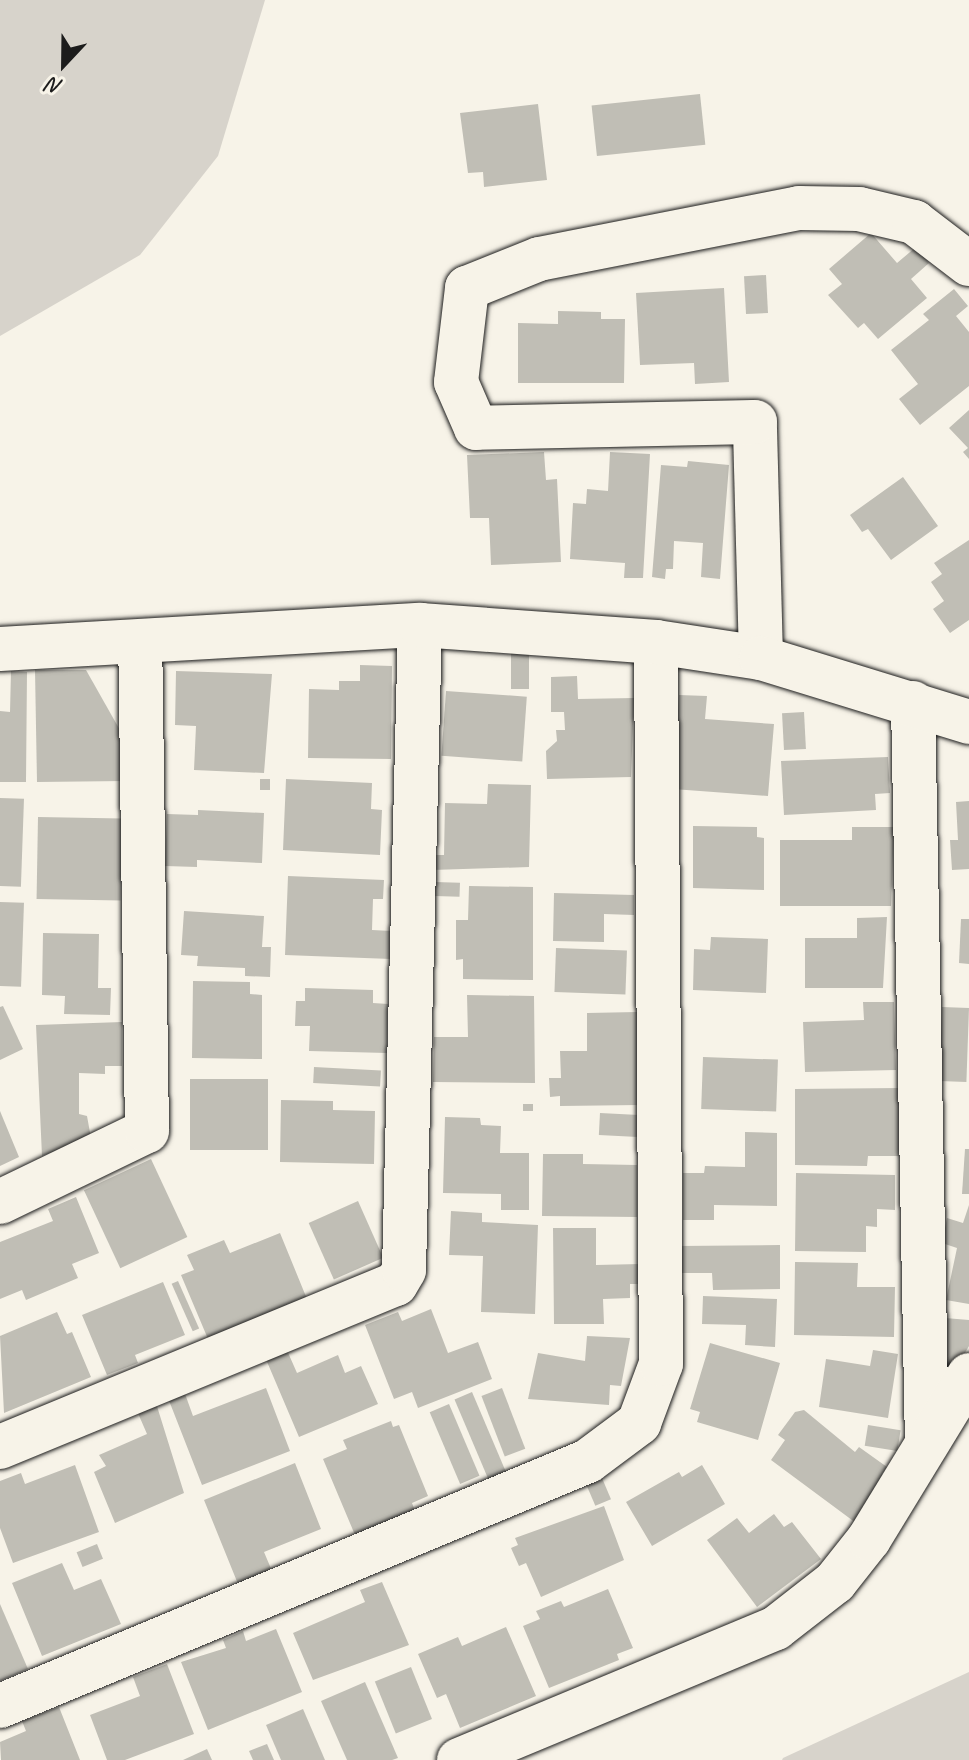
<!DOCTYPE html>
<html>
<head>
<meta charset="utf-8">
<style>
	body { margin:0 }
	#map { position:relative; width:969px; height:1760px; overflow:hidden; background:#f7f3e8; font-family:Caveat,sans-serif }
	div>[style] { position:absolute }
	.green>* { inset:0; background:#d7d3cb }
	.building>* { inset:0; background:#c0beb5; transform-origin:0 0 }
	.roads { filter:drop-shadow(0 0 2px #1c1c1c) drop-shadow(0 0 2px #1c1c1c) }
	.street>* { height:44px; margin:-22px; padding:0 22px; transform-origin:22px; border-radius:22px; background:#f7f3e8 }
	.secondary>* { height:44px; margin:-22px; padding:0 22px; transform-origin:22px; border-radius:22px; background:#f7f3e8 }
	span { translate:-50% -50%; white-space:nowrap; text-align:center; line-height:1.15; -webkit-text-stroke:6px #f7f3e8; paint-order:stroke }
	.north { position:absolute; left:24px; top:24px; width:80px; height:80px; -webkit-text-stroke:6px #f7f3e8; paint-order:stroke; rotate:202deg; font-size:22px; font-weight:700; line-height:32px; text-align:center; color:#1c1c1c }
	.north::after { content:''; display:block; margin:auto; width:28px; height:36px; background:#1c1c1c; clip-path:polygon(50% 0,100% 100%,50% 72%,0 100%) }
</style>
</head>
<body>
<div id="map">
	<div class="green">
		<div style="clip-path:polygon(0 0,265px 0,218px 156px,140px 255px,0 336px)"></div>
		<div style="clip-path:polygon(969px 1672px,969px 1760px,782px 1760px,783px 1758px)"></div>
	</div>
	<div class="building">
		<div style="left:700px;top:94px;width:51px;height:109px;rotate:84deg"></div>
		<div style="clip-path:polygon(538px 104px,547px 180px,484px 187px,483px 172px,468px 173px,460px 113px)"></div>
		<div style="clip-path:polygon(871px 233px,897px 263px,916px 247px,929px 263px,911px 279px,927px 298px,878px 339px,864px 323px,858px 328px,828px 295px,842px 284px,829px 269px)"></div>
		<div style="left:766px;top:275px;width:38px;height:22px;rotate:87deg"></div>
		<div style="clip-path:polygon(724px 288px,729px 382px,695px 384px,694px 363px,640px 365px,636px 293px)"></div>
		<div style="clip-path:polygon(954px 289px,968px 306px,956px 316px,969px 332px,969px 386px,920px 425px,899px 399px,918px 384px,891px 350px,929px 320px,923px 314px)"></div>
		<div style="clip-path:polygon(558px 311px,601px 312px,601px 319px,625px 319px,624px 383px,518px 383px,518px 323px,558px 324px)"></div>
		<div style="clip-path:polygon(969px 410px,969px 459px,963px 452px,968px 448px,949px 428px)"></div>
		<div style="clip-path:polygon(544px 452px,546px 480px,557px 479px,561px 562px,491px 565px,489px 518px,470px 518px,467px 455px)"></div>
		<div style="clip-path:polygon(610px 452px,650px 454px,643px 578px,624px 578px,625px 563px,570px 559px,573px 503px,586px 504px,587px 489px,608px 491px)"></div>
		<div style="clip-path:polygon(688px 461px,729px 465px,720px 579px,701px 577px,703px 543px,674px 541px,673px 569px,666px 569px,665px 579px,652px 577px,661px 465px,687px 467px)"></div>
		<div style="clip-path:polygon(903px 477px,938px 526px,891px 560px,868px 529px,862px 532px,850px 515px)"></div>
		<div style="clip-path:polygon(969px 540px,969px 620px,950px 633px,933px 609px,944px 601px,931px 582px,942px 574px,934px 563px)"></div>
		<div style="left:511px;top:653px;width:18px;height:36px"></div>
		<div style="clip-path:polygon(360px 665px,392px 666px,391px 759px,308px 758px,309px 689px,339px 690px,339px 681px,360px 681px)"></div>
		<div style="clip-path:polygon(35px 670px,86px 670px,125px 739px,125px 781px,37px 782px)"></div>
		<div style="clip-path:polygon(11px 671px,27px 672px,26px 782px,0 782px,0 711px,10px 712px)"></div>
		<div style="clip-path:polygon(176px 671px,272px 674px,264px 773px,194px 770px,196px 726px,175px 725px)"></div>
		<div style="clip-path:polygon(577px 676px,578px 699px,634px 698px,631px 777px,547px 779px,546px 751px,557px 741px,556px 730px,565px 730px,564px 712px,551px 712px,551px 677px)"></div>
		<div style="left:446px;top:691px;width:81px;height:65px;rotate:4deg"></div>
		<div style="clip-path:polygon(679px 695px,707px 696px,705px 719px,774px 724px,768px 796px,673px 789px)"></div>
		<div style="left:804px;top:712px;width:37px;height:22px;rotate:87deg"></div>
		<div style="clip-path:polygon(888px 757px,890px 793px,875px 794px,876px 810px,784px 815px,781px 761px)"></div>
		<div style="left:260px;top:779px;width:10px;height:11px"></div>
		<div style="clip-path:polygon(286px 779px,372px 783px,371px 809px,382px 810px,380px 855px,283px 850px)"></div>
		<div style="clip-path:polygon(488px 784px,531px 785px,529px 867px,432px 870px,432px 855px,444px 855px,445px 803px,487px 804px)"></div>
		<div style="left:0;top:798px;width:24px;height:88px;rotate:2deg"></div>
		<div style="clip-path:polygon(969px 801px,969px 869px,952px 870px,950px 840px,958px 840px,956px 802px)"></div>
		<div style="clip-path:polygon(198px 810px,264px 813px,262px 863px,197px 860px,197px 867px,165px 866px,167px 814px,198px 815px)"></div>
		<div style="left:38px;top:817px;width:84px;height:82px;rotate:1deg"></div>
		<div style="clip-path:polygon(693px 826px,757px 827px,757px 837px,764px 838px,764px 890px,693px 888px)"></div>
		<div style="clip-path:polygon(852px 827px,894px 827px,891px 906px,780px 906px,780px 840px,852px 840px)"></div>
		<div style="clip-path:polygon(288px 876px,384px 880px,383px 899px,373px 899px,372px 930px,392px 931px,391px 959px,285px 955px)"></div>
		<div style="left:435px;top:882px;width:25px;height:14px;rotate:2deg"></div>
		<div style="clip-path:polygon(469px 886px,533px 887px,533px 980px,463px 979px,463px 959px,456px 960px,456px 920px,468px 920px)"></div>
		<div style="clip-path:polygon(554px 893px,634px 895px,634px 915px,604px 914px,604px 942px,553px 941px)"></div>
		<div style="left:0;top:902px;width:24px;height:84px;rotate:2deg"></div>
		<div style="clip-path:polygon(184px 911px,264px 916px,262px 947px,271px 947px,270px 977px,245px 976px,245px 968px,197px 966px,198px 956px,181px 955px)"></div>
		<div style="clip-path:polygon(887px 917px,883px 988px,805px 988px,805px 938px,857px 938px,857px 918px)"></div>
		<div style="clip-path:polygon(961px 919px,969px 919px,969px 964px,959px 963px)"></div>
		<div style="clip-path:polygon(43px 933px,99px 934px,98px 988px,111px 988px,110px 1015px,64px 1014px,65px 996px,42px 995px)"></div>
		<div style="clip-path:polygon(711px 937px,768px 939px,766px 993px,693px 990px,694px 949px,710px 950px)"></div>
		<div style="left:556px;top:948px;width:71px;height:44px;rotate:2deg"></div>
		<div style="clip-path:polygon(193px 981px,250px 982px,250px 994px,262px 995px,262px 1059px,192px 1058px)"></div>
		<div style="clip-path:polygon(305px 988px,373px 990px,373px 1003px,388px 1004px,387px 1053px,309px 1051px,310px 1026px,295px 1026px,296px 1001px,305px 1001px)"></div>
		<div style="clip-path:polygon(467px 995px,534px 996px,535px 1083px,433px 1082px,434px 1037px,468px 1037px)"></div>
		<div style="clip-path:polygon(863px 1002px,894px 1002px,896px 1070px,805px 1072px,803px 1022px,864px 1020px)"></div>
		<div style="clip-path:polygon(3px 1006px,23px 1049px,0 1060px,0 1007px)"></div>
		<div style="left:942px;top:1007px;width:27px;height:74px;rotate:2deg"></div>
		<div style="clip-path:polygon(637px 1012px,639px 1105px,560px 1106px,560px 1096px,550px 1097px,549px 1078px,561px 1078px,560px 1051px,587px 1051px,587px 1013px)"></div>
		<div style="clip-path:polygon(122px 1022px,122px 1066px,105px 1066px,105px 1074px,79px 1073px,79px 1114px,87px 1116px,91px 1138px,42px 1156px,36px 1025px)"></div>
		<div style="left:703px;top:1057px;width:75px;height:52px;rotate:2deg"></div>
		<div style="left:314px;top:1067px;width:67px;height:16px;rotate:3deg"></div>
		<div style="left:268px;top:1079px;width:71px;height:78px;rotate:90deg"></div>
		<div style="clip-path:polygon(899px 1088px,899px 1156px,868px 1156px,867px 1166px,795px 1165px,795px 1089px)"></div>
		<div style="clip-path:polygon(281px 1100px,333px 1101px,333px 1110px,375px 1111px,374px 1164px,280px 1162px)"></div>
		<div style="left:523px;top:1104px;width:10px;height:7px"></div>
		<div style="clip-path:polygon(0 1111px,19px 1157px,0 1166px)"></div>
		<div style="left:600px;top:1113px;width:39px;height:22px;rotate:3deg"></div>
		<div style="clip-path:polygon(445px 1117px,480px 1118px,481px 1125px,501px 1126px,500px 1153px,529px 1153px,529px 1210px,501px 1210px,501px 1194px,443px 1193px)"></div>
		<div style="clip-path:polygon(745px 1132px,777px 1133px,777px 1206px,714px 1205px,714px 1220px,683px 1220px,683px 1173px,704px 1173px,705px 1166px,745px 1167px)"></div>
		<div style="clip-path:polygon(965px 1149px,969px 1149px,969px 1194px,962px 1194px)"></div>
		<div style="clip-path:polygon(543px 1154px,583px 1154px,583px 1164px,637px 1165px,637px 1217px,542px 1216px)"></div>
		<div style="left:151px;top:1159px;width:86px;height:74px;rotate:65deg"></div>
		<div style="clip-path:polygon(796px 1173px,895px 1175px,895px 1210px,877px 1209px,877px 1227px,866px 1226px,866px 1252px,795px 1251px)"></div>
		<div style="clip-path:polygon(76px 1197px,99px 1253px,72px 1264px,78px 1278px,26px 1300px,22px 1290px,0 1299px,0 1242px,53px 1221px,48px 1209px)"></div>
		<div style="left:358px;top:1201px;width:62px;height:54px;rotate:66deg"></div>
		<div style="clip-path:polygon(969px 1205px,969px 1304px,946px 1300px,957px 1248px,942px 1243px,947px 1218px,963px 1223px)"></div>
		<div style="clip-path:polygon(451px 1211px,482px 1213px,482px 1222px,538px 1225px,535px 1314px,481px 1312px,483px 1256px,449px 1255px)"></div>
		<div style="clip-path:polygon(553px 1228px,596px 1228px,596px 1265px,640px 1264px,640px 1284px,630px 1284px,630px 1298px,603px 1299px,604px 1324px,554px 1324px)"></div>
		<div style="clip-path:polygon(280px 1233px,307px 1299px,208px 1339px,181px 1275px,194px 1270px,187px 1255px,224px 1240px,230px 1253px)"></div>
		<div style="clip-path:polygon(780px 1245px,780px 1289px,713px 1290px,712px 1273px,679px 1273px,679px 1246px)"></div>
		<div style="clip-path:polygon(795px 1262px,858px 1263px,857px 1287px,895px 1287px,894px 1337px,794px 1335px)"></div>
		<div style="left:178px;top:1281px;width:52px;height:7px;rotate:66deg"></div>
		<div style="clip-path:polygon(163px 1282px,185px 1335px,135px 1355px,138px 1363px,107px 1375px,82px 1315px)"></div>
		<div style="clip-path:polygon(703px 1296px,777px 1299px,775px 1347px,745px 1345px,746px 1325px,702px 1324px)"></div>
		<div style="clip-path:polygon(431px 1309px,448px 1353px,478px 1342px,492px 1379px,418px 1408px,412px 1392px,394px 1399px,365px 1325px,398px 1312px,402px 1321px)"></div>
		<div style="clip-path:polygon(57px 1312px,67px 1334px,72px 1332px,91px 1377px,4px 1413px,0 1336px)"></div>
		<div style="clip-path:polygon(945px 1318px,969px 1320px,969px 1346px,956px 1368px,940px 1362px)"></div>
		<div style="clip-path:polygon(587px 1336px,630px 1338px,621px 1386px,610px 1385px,609px 1405px,528px 1399px,538px 1353px,585px 1361px)"></div>
		<div style="clip-path:polygon(710px 1343px,780px 1363px,758px 1440px,697px 1422px,700px 1412px,690px 1409px)"></div>
		<div style="clip-path:polygon(286px 1348px,297px 1373px,338px 1355px,345px 1373px,361px 1366px,378px 1404px,299px 1437px,265px 1357px)"></div>
		<div style="clip-path:polygon(873px 1350px,898px 1354px,888px 1418px,819px 1407px,826px 1359px,870px 1366px)"></div>
		<div style="clip-path:polygon(266px 1388px,290px 1451px,202px 1485px,168px 1398px,184px 1391px,193px 1416px)"></div>
		<div style="left:502px;top:1388px;width:65px;height:22px;rotate:69deg"></div>
		<div style="left:472px;top:1392px;width:88px;height:19px;rotate:67deg"></div>
		<div style="clip-path:polygon(156px 1403px,184px 1493px,115px 1523px,94px 1472px,106px 1466px,99px 1455px,147px 1434px,137px 1411px)"></div>
		<div style="left:449px;top:1404px;width:78px;height:21px;rotate:67deg"></div>
		<div style="clip-path:polygon(804px 1410px,855px 1452px,859px 1447px,887px 1467px,882px 1474px,889px 1479px,856px 1523px,771px 1460px,785px 1440px,778px 1435px,795px 1412px)"></div>
		<div style="clip-path:polygon(391px 1421px,393px 1427px,399px 1425px,428px 1496px,412px 1503px,415px 1511px,355px 1535px,323px 1459px,347px 1449px,343px 1440px)"></div>
		<div style="left:868px;top:1425px;width:33px;height:21px;rotate:9deg"></div>
		<div style="clip-path:polygon(295px 1463px,321px 1529px,264px 1552px,272px 1571px,238px 1584px,204px 1500px)"></div>
		<div style="clip-path:polygon(75px 1465px,99px 1532px,13px 1563px,0 1528px,0 1481px,21px 1473px,25px 1484px)"></div>
		<div style="clip-path:polygon(702px 1465px,725px 1504px,652px 1546px,626px 1502px,679px 1472px,682px 1477px)"></div>
		<div style="left:602px;top:1478px;width:23px;height:17px;rotate:67deg"></div>
		<div style="clip-path:polygon(604px 1506px,624px 1560px,541px 1597px,526px 1563px,519px 1566px,511px 1548px,518px 1545px,515px 1538px)"></div>
		<div style="clip-path:polygon(774px 1514px,784px 1527px,792px 1522px,821px 1559px,757px 1607px,707px 1540px,737px 1518px,749px 1533px)"></div>
		<div style="left:97px;top:1544px;width:16px;height:22px;rotate:68deg"></div>
		<div style="clip-path:polygon(62px 1563px,74px 1590px,101px 1579px,121px 1624px,42px 1656px,12px 1583px)"></div>
		<div style="clip-path:polygon(382px 1582px,409px 1645px,313px 1680px,293px 1633px,365px 1602px,360px 1590px)"></div>
		<div style="clip-path:polygon(608px 1589px,633px 1648px,617px 1654px,619px 1660px,549px 1688px,523px 1626px,540px 1619px,536px 1611px,561px 1601px,564px 1607px)"></div>
		<div style="clip-path:polygon(0 1604px,28px 1669px,0 1681px)"></div>
		<div style="clip-path:polygon(506px 1627px,536px 1696px,460px 1728px,446px 1694px,437px 1698px,418px 1654px,458px 1637px,462px 1646px)"></div>
		<div style="clip-path:polygon(276px 1629px,302px 1692px,208px 1730px,181px 1662px,226px 1648px,223px 1640px,243px 1631px,246px 1641px)"></div>
		<div style="clip-path:polygon(167px 1664px,194px 1734px,125px 1760px,107px 1760px,90px 1715px,140px 1696px,133px 1677px)"></div>
		<div style="left:411px;top:1667px;width:56px;height:39px;rotate:68deg"></div>
		<div style="clip-path:polygon(365px 1682px,398px 1758px,392px 1760px,347px 1760px,321px 1701px)"></div>
		<div style="clip-path:polygon(59px 1707px,80px 1760px,1px 1760px,0 1742px,26px 1731px,22px 1721px)"></div>
		<div style="clip-path:polygon(303px 1709px,325px 1760px,281px 1760px,266px 1725px)"></div>
		<div style="clip-path:polygon(267px 1744px,274px 1760px,253px 1760px,249px 1751px)"></div>
		<div style="clip-path:polygon(207px 1749px,212px 1760px,183px 1760px)"></div>
	</div>
	<div class="roads">
		<div class="street">
			<div style="left:761px;top:658px;width:236px;rotate:-91.5deg"></div>
			<div style="left:755px;top:422px;width:279px;rotate:178.8deg"></div>
			<div style="left:476px;top:428px;width:50px;rotate:-113.5deg"></div>
			<div style="left:456px;top:382px;width:95px;rotate:-83.3deg"></div>
			<div style="left:467px;top:288px;width:78px;rotate:-21.9deg"></div>
			<div style="left:539px;top:259px;width:265px;rotate:-11.1deg"></div>
			<div style="left:799px;top:208px;width:60px;rotate:1deg"></div>
			<div style="left:859px;top:209px;width:57px;rotate:13.3deg"></div>
			<div style="left:914px;top:222px;width:69px;rotate:37.4deg"></div>
			<div style="left:913px;top:703px;width:740px;rotate:88.92deg"></div>
			<div style="left:0;top:1202px;width:163px;rotate:-25.8deg"></div>
			<div style="left:147px;top:1131px;width:489px;rotate:-90.8deg"></div>
			<div style="left:0;top:1447px;width:428px;rotate:-22.4deg"></div>
			<div style="left:396px;top:1284px;width:16px;rotate:-60deg"></div>
			<div style="left:404px;top:1270px;width:645px;rotate:-88.58deg"></div>
			<div style="left:0;top:1706px;width:637px;rotate:-22.62deg"></div>
			<div style="left:588px;top:1461px;width:64px;rotate:-36.7deg"></div>
			<div style="left:639px;top:1423px;width:63px;rotate:-69.6deg"></div>
			<div style="left:661px;top:1364px;width:722px;rotate:-90.4deg"></div>
			<div style="left:459px;top:1760px;width:343px;rotate:-22.6deg"></div>
			<div style="left:776px;top:1628px;width:75px;rotate:-37.9deg"></div>
			<div style="left:835px;top:1582px;width:55px;rotate:-51.7deg"></div>
			<div style="left:869px;top:1539px;width:192px;rotate:-58.6deg"></div>
		</div>
		<div class="secondary">
			<div style="left:0;top:649px;width:421px;rotate:-3.3deg"></div>
			<div style="left:420px;top:625px;width:237px;rotate:4.1deg"></div>
			<div style="left:656px;top:642px;width:106px;rotate:8.7deg"></div>
			<div style="left:761px;top:658px;width:218px;rotate:17.1deg"></div>
		</div>
	</div>
	<div class="north">N</div>
</div>
</body>
</html>
